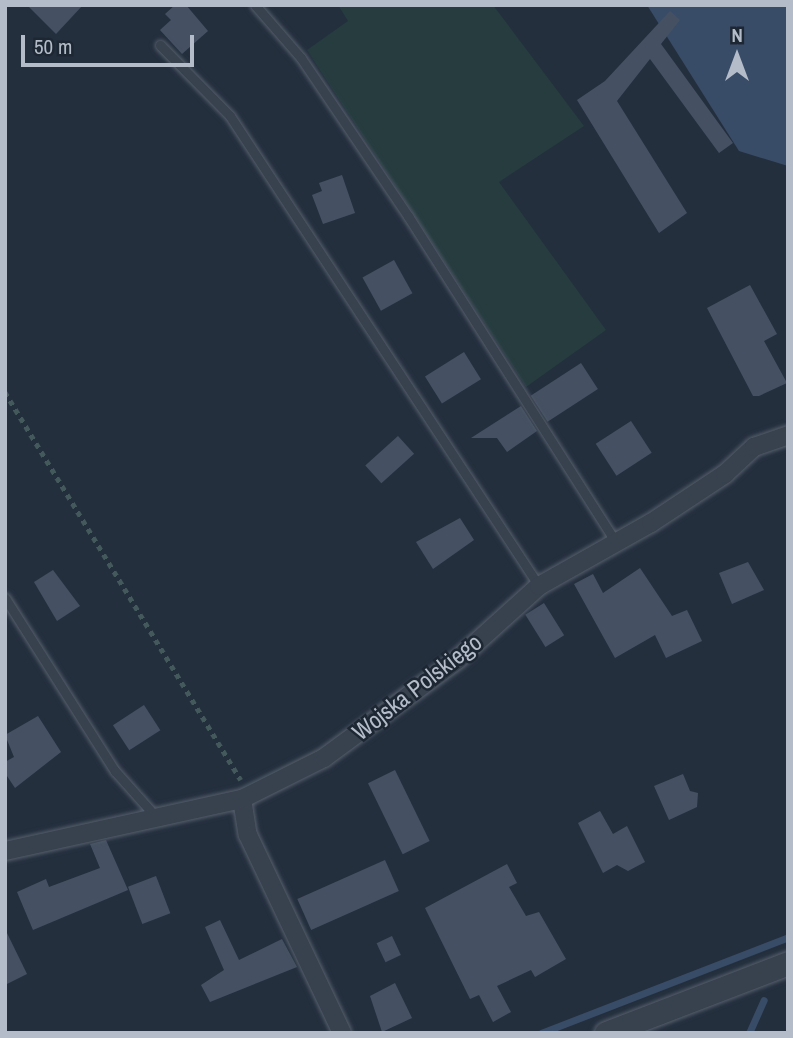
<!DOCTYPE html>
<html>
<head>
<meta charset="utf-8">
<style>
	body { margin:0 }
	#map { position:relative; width:793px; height:1038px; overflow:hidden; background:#242f3e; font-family:"Archivo Narrow",sans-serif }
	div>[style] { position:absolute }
	.green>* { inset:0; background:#263c3f }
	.water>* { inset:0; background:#394c67 }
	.stream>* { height:7px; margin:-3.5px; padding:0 3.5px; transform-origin:3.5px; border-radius:3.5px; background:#394c67 }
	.building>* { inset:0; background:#455162; transform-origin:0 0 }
	.path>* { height:4.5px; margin-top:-2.25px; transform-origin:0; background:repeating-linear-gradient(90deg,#44595c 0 5px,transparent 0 10px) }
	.roads { filter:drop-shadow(0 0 2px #565f6c) drop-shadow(0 0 2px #565f6c) }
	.service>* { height:9px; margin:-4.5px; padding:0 4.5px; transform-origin:4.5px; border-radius:4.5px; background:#38414e }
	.minor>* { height:18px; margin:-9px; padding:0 9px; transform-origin:9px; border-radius:9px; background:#38414e }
	.tertiary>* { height:23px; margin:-11.5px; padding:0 11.5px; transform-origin:11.5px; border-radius:11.5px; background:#38414e }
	span { translate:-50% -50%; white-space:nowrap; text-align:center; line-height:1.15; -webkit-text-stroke:5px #1d2633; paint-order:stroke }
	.street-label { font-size:24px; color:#b4bcc9 }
	.frame { position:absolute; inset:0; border:7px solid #b4bcc9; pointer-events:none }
	.north { position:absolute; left:702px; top:21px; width:70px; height:70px; -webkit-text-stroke:5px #1d2633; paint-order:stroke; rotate:0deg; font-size:19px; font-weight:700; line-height:28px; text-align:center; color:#b4bcc9 }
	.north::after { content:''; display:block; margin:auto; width:24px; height:32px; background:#b4bcc9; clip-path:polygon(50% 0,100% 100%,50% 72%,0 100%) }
	.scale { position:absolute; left:21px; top:35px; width:173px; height:32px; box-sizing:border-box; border:4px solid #b4bcc9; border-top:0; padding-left:9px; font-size:21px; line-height:24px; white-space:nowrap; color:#b4bcc9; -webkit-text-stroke:5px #1d2633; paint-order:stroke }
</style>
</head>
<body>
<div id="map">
	<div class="green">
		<div style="clip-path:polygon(338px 5px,493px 5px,584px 126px,499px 182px,606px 330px,526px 387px,307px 50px,348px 21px)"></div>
	</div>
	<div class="water">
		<div style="clip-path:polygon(647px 5px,788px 5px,788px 166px,739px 151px)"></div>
	</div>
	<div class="stream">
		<div style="left:541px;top:1033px;width:265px;rotate:-21.2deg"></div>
		<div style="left:749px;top:1033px;width:36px;rotate:-66deg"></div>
	</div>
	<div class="building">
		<div style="clip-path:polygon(27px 5px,83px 5px,56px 34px)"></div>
		<div style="clip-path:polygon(175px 5px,186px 5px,208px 31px,182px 54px,160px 30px,171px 20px,165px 14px)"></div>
		<div style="clip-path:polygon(670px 11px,680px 20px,661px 44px,733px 143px,719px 153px,650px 59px,617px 101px,687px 213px,659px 233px,577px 100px,605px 81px)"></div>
		<div style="clip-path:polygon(342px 175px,355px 213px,323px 224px,312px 195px,322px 191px,319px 183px)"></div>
		<div style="left:394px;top:260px;width:38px;height:36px;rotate:61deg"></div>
		<div style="clip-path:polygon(750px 285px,777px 334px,764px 341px,787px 383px,759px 396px,753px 396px,707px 308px)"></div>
		<div style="left:464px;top:352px;width:32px;height:46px;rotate:58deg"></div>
		<div style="left:581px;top:363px;width:31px;height:60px;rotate:57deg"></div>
		<div style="clip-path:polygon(521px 406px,537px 431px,507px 452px,497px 438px,471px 438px)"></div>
		<div style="left:631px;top:421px;width:38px;height:42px;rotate:57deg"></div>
		<div style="left:398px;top:436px;width:24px;height:44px;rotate:48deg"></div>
		<div style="clip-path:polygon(460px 518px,474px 540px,433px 569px,416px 542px)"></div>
		<div style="clip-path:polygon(748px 562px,764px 590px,732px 604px,719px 573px)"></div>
		<div style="clip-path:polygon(640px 568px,672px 616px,687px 610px,702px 641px,666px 658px,655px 635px,615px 658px,574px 584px,593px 574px,603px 593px)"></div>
		<div style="clip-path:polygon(53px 570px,80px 606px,57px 621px,34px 582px)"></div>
		<div style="left:544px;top:603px;width:38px;height:22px;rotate:58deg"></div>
		<div style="left:144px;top:705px;width:30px;height:37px;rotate:57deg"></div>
		<div style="clip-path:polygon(38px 716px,61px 752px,15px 788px,5px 773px,5px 762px,14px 757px,5px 735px)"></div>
		<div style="left:395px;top:770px;width:79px;height:30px;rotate:64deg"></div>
		<div style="clip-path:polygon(683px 774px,690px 791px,698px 793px,697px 807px,669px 820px,654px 786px)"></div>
		<div style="clip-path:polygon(600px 811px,613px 834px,627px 826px,645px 862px,628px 871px,617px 865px,603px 873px,578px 823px)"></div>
		<div style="clip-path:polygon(106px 840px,128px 890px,33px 930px,17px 892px,46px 879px,49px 887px,100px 868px,90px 844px)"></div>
		<div style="left:385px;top:860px;width:34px;height:96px;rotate:66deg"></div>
		<div style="clip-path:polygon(507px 864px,517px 883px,509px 887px,526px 916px,539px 912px,566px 959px,535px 977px,531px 970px,497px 986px,511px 1012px,493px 1022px,479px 995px,470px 999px,425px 908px)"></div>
		<div style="left:156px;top:876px;width:40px;height:30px;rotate:69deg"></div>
		<div style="clip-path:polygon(220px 920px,239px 960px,282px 939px,297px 967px,210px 1002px,201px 985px,224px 970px,205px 927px)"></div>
		<div style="clip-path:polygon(5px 929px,27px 974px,5px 985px)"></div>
		<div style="left:392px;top:936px;width:21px;height:17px;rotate:65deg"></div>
		<div style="clip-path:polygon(395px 983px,412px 1018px,382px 1032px,370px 996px)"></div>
	</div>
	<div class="path">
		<div style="left:5px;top:392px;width:454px;rotate:58.7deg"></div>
	</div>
	<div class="roads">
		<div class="service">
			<div style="left:255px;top:5px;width:70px;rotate:49deg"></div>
			<div style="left:301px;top:58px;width:191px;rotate:55.9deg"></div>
			<div style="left:408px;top:216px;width:387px;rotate:57.5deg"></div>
			<div style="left:160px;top:45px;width:100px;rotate:45.4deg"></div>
			<div style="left:230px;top:116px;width:562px;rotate:56.68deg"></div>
			<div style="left:5px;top:598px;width:205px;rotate:57.6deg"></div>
			<div style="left:115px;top:771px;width:62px;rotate:48.3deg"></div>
		</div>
		<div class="minor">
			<div style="left:242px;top:799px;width:36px;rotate:81deg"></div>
			<div style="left:248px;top:835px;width:219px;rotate:64.6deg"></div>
			<div style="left:5px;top:851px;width:243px;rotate:-12.4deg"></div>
			<div style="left:242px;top:799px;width:92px;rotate:-26.6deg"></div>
			<div style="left:324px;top:758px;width:165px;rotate:-36.4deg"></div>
			<div style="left:457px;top:660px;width:110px;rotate:-42.1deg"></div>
			<div style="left:539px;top:586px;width:129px;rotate:-29.4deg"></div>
			<div style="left:651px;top:523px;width:89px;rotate:-33.5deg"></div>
			<div style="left:725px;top:474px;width:40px;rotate:-43deg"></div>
			<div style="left:754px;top:447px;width:36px;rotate:-19deg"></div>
		</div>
		<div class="tertiary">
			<div style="left:606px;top:1033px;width:195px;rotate:-21deg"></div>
		</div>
	</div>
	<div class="street-label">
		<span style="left:417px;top:687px;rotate:-38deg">Wojska Polskiego</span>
	</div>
	<div class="frame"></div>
	<div class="north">N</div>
	<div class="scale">50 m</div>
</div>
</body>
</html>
